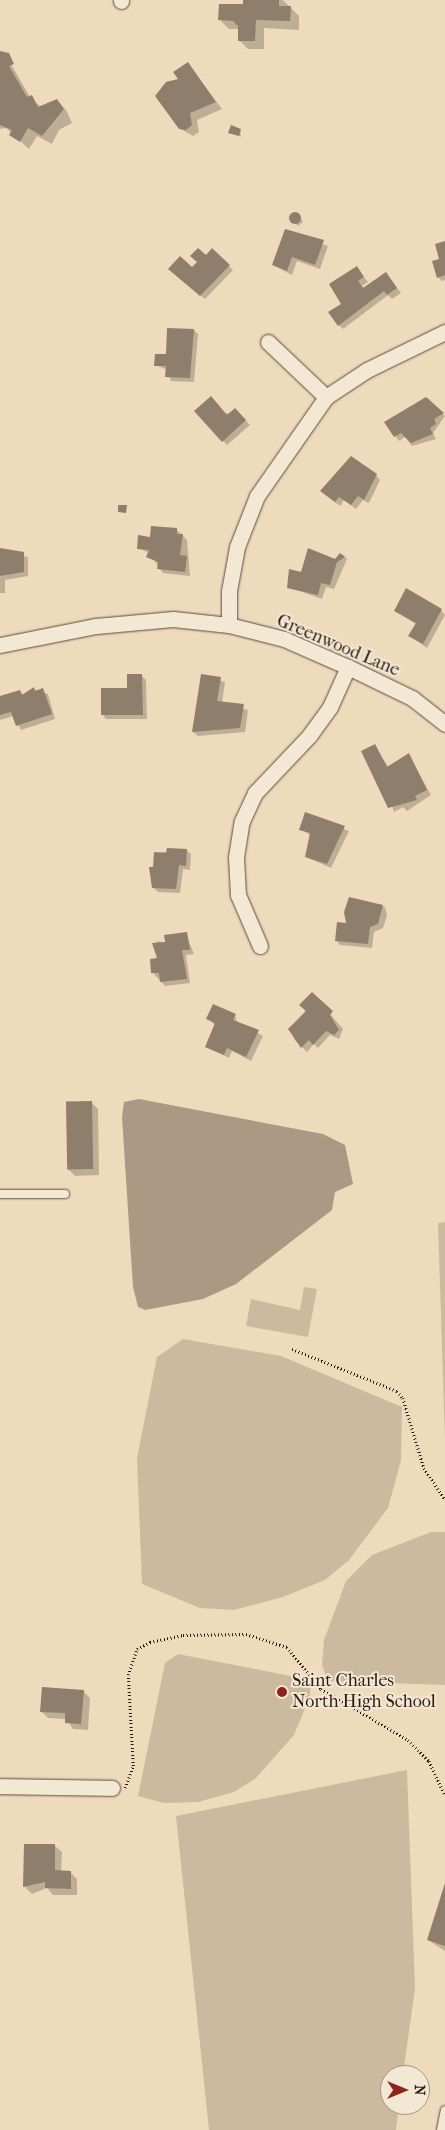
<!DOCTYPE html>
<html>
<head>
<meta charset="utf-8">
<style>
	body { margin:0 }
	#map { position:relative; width:445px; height:2130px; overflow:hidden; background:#eddbbc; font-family:"IM FELL French Canon",serif }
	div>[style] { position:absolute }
	.green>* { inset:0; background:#ccba9f }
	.water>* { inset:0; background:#ab9983 }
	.shadow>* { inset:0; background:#0003 }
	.building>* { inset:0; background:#8f7e6b; transform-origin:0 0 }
	.round { border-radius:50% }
	.path>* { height:2.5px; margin-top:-1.25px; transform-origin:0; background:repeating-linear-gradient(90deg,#2a1a14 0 1px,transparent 0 3.5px) }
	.roads { filter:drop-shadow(0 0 1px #5b4a3e) drop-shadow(0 0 1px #5b4a3e) }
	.lane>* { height:8px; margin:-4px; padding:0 4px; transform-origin:4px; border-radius:4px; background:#f3e8d3 }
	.street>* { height:15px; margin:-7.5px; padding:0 7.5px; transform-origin:7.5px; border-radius:7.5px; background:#f3e8d3 }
	.dots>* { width:14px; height:14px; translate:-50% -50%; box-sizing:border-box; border:2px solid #f3e8d3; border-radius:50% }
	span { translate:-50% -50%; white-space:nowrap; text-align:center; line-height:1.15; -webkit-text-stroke:4px #f3e8d3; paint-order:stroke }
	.street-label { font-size:18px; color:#2a1a14 }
	.poi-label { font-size:18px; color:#2a1a14 }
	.left { translate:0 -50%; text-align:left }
	.north { position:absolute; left:380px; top:2065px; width:50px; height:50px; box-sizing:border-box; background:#f3e8d3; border:1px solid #a39687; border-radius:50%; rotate:90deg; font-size:14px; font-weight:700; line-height:20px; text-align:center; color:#2a1a14 }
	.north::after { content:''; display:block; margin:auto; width:18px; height:22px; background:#8f2418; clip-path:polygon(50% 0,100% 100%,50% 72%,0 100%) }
</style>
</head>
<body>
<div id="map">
	<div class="green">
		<div style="clip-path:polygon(445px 1222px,445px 1439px,438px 1223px)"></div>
		<div style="clip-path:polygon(304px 1287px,317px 1289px,308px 1337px,246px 1326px,251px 1299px,300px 1310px)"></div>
		<div style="clip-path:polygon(183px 1339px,281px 1356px,402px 1407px,401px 1460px,388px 1508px,349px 1560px,325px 1580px,283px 1597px,234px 1610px,200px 1608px,142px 1584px,137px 1458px,157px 1357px)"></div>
		<div style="clip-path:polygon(431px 1532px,445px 1532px,445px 1685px,328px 1681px,322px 1665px,324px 1640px,346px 1581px,372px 1555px)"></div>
		<div style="clip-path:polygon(178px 1654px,311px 1680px,310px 1696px,294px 1735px,255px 1779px,234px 1792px,198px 1802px,164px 1803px,138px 1796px,165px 1663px)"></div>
		<div style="clip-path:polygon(407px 1770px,415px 1988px,403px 2075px,390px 2075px,390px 2105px,399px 2105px,396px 2130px,209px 2130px,176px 1816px)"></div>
	</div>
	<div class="water">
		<div style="clip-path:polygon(139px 1099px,323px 1134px,345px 1145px,353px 1184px,335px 1192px,332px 1210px,236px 1284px,203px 1299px,145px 1310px,138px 1307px,133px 1287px,122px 1117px,124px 1102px)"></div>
	</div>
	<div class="shadow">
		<div style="clip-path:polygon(245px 0,283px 0,299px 16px,299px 30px,264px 28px,264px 49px,248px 49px,239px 40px,240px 29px,229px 29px,220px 20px,244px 6px)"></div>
		<div style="clip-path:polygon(4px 52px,30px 97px,41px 107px,57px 101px,66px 110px,72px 123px,59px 130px,52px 144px,37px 136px,29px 149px,6px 128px,0 129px,0 54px)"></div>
		<div style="clip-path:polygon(188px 64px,222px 109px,197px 120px,199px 132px,193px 136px,179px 128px,180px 80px)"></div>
		<div style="clip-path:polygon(240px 130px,241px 137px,230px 132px)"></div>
		<div style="clip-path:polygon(298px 213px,303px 222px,298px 226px,291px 217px)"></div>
		<div style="clip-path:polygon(285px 230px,328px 246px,320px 269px,297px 261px,292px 275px,273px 265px)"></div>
		<div style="clip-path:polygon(445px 242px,445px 280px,442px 281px,438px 277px)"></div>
		<div style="clip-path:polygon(212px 250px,233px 270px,205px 299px,174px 273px,192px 268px)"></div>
		<div style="clip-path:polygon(356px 267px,368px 282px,362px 286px,366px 290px,386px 273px,401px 293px,392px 299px,388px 295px,343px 329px,339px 325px,342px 304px)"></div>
		<div style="clip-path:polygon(194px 330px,198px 334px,194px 382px,171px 381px,167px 370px,156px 365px)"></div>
		<div style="clip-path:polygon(428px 398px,445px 416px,433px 433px,436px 439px,412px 446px,405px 437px,399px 441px,386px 422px)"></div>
		<div style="clip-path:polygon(196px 411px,240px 414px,250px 425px,227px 445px)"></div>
		<div style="clip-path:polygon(376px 475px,380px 480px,369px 503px,363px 500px,356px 509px,344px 500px,340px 506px,326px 495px)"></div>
		<div style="clip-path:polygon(176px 529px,187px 540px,190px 576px,163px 573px,149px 553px,138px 548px)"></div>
		<div style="clip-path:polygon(0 550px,28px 557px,28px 576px,5px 580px,5px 593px,0 593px)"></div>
		<div style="clip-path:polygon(343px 555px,347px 559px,334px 589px,326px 587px,322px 599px,288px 587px,302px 573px)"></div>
		<div style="clip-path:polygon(441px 610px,445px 615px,427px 648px,410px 636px,416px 624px,395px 611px)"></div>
		<div style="clip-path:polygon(142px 676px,146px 680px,147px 719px,106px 719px,102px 714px)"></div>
		<div style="clip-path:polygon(202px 676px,225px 682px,222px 703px,248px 710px,245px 732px,198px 736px,193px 732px)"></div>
		<div style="clip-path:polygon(33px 689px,48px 694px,55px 719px,21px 730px,14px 716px,0 720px,0 697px,19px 691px,24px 695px)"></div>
		<div style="clip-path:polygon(375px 746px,389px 768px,409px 755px,431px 795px,407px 811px,403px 807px,394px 812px)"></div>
		<div style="clip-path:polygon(306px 814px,349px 831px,331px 868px,306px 857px,310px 835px,301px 829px)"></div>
		<div style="clip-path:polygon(186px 850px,191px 854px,190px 870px,183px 869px,180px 893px,158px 892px,154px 888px,155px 853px)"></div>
		<div style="clip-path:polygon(350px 899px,385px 907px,387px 915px,383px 928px,374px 932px,372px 948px,340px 945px,336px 940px,348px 924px)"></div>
		<div style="clip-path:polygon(186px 934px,194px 954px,186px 955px,190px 983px,165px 986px,153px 973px,158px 959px,157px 941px,166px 943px)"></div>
		<div style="clip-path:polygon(312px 993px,343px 1029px,339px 1039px,330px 1035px,318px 1048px,314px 1044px,307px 1052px,294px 1039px)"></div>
		<div style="clip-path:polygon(235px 1015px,237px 1023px,263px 1036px,251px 1061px,232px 1051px,229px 1058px,206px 1047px,215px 1025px,208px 1019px)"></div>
		<div style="clip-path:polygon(91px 1102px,98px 1109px,99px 1175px,75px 1176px,68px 1169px)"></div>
		<div style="clip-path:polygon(83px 1691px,90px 1698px,88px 1730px,73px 1729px,66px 1719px,48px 1718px,41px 1711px)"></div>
		<div style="clip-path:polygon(25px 1845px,55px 1846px,62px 1852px,61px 1872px,70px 1872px,77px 1879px,77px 1895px,53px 1895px,47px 1888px,32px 1894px,25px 1887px)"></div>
		<div style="clip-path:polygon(445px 1886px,445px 1951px,428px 1940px)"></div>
	</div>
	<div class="building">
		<div style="clip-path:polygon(243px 0,279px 0,279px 6px,291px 6px,290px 21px,256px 20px,255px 41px,238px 41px,238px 26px,233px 21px,218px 20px,219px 4px,243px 4px)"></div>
		<div style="clip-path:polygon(0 51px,9px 53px,14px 64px,9px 66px,27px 97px,32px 95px,38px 107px,57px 99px,64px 109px,42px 136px,28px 128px,20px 142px,9px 135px,12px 130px,0 125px)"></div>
		<div style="clip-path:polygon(188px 62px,216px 102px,190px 113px,192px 125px,186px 130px,179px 129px,155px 96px,166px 82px,178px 79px,173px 72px)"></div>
		<div style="clip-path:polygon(231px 125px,241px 129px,239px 136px,228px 133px)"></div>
		<div class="round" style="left:289px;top:212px;width:12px;height:12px"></div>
		<div style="clip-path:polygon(285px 229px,324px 240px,315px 265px,292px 257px,287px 271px,272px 265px)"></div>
		<div style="clip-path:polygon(445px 241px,445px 275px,437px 278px,432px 261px,439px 259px,435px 244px)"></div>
		<div style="clip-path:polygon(198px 248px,206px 255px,212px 248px,230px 265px,200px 296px,168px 269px,180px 256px,192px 267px,197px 262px,190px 256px)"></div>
		<div style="clip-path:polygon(357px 266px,364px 277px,358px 281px,363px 288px,386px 272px,397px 288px,387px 295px,384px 291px,338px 326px,328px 312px,341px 304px,329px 284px)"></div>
		<div style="clip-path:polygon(167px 328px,194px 329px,190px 378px,165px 377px,166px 366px,154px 366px,155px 354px,166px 354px)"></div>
		<div style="clip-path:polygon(211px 396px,227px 415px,235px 408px,246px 420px,222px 442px,194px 411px)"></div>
		<div style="clip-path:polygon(426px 397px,444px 413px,434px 419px,436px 424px,430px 428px,433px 434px,411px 443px,401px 433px,394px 437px,384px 422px)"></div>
		<div style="clip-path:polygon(351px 456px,377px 474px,364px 500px,358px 496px,351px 505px,339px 497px,335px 502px,320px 491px)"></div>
		<div style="clip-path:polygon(118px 505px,127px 505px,126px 513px,118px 512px)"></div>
		<div style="clip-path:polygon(151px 526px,177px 528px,177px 534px,183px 534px,180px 555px,187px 556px,185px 572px,157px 569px,158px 562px,146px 557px,149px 550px,137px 549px,138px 535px,150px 537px)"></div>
		<div style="clip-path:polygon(0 548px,24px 552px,24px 572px,0 576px)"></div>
		<div style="clip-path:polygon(308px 548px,335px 559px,340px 553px,345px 557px,337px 562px,330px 585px,321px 583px,318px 595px,287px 588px,289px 569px,301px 572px)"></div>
		<div style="clip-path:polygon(406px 588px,442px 609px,423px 644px,408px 636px,416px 623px,394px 611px)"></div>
		<div style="clip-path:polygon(127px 674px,142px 674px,143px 715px,101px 715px,101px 688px,127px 688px)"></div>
		<div style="clip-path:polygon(201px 674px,221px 677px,217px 701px,244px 704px,240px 728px,192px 732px)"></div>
		<div style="clip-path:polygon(34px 687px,35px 691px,43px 688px,52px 714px,16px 726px,11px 712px,0 715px,0 696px,20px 690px,22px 695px)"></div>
		<div style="clip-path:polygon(375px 744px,387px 767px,409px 753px,427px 790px,415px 796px,417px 800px,388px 808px,361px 751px)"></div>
		<div style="clip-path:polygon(305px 812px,345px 826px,327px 864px,305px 857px,310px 833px,299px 830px)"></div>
		<div style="clip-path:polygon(167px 848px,187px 849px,186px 866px,179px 865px,176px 889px,152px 888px,149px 867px,153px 867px,154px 852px,166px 853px)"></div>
		<div style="clip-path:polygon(349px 897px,383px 905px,378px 924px,370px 927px,368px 944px,335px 941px,337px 922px,346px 923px,344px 912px)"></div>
		<div style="clip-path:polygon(187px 932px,190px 950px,182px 950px,187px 979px,160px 982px,159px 973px,151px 973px,150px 959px,157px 958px,152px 943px,165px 942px,164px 935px)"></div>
		<div style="clip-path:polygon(312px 992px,333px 1011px,330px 1015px,339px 1030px,334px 1035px,326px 1031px,313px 1045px,309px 1040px,301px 1048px,288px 1029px,306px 1011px,299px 1005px)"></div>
		<div style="clip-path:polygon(213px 1004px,236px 1014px,233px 1020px,259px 1030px,246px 1057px,227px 1048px,224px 1055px,205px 1047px,215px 1023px,206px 1019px)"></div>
		<div style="left:92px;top:1101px;width:68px;height:26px;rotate:89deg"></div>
		<div style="clip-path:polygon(42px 1687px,84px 1690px,81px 1724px,65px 1723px,65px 1713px,40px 1712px)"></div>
		<div style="clip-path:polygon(24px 1844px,55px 1844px,55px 1870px,71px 1871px,71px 1889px,45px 1888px,45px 1882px,23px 1887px)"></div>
		<div style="clip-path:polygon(445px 1883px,445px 1946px,427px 1940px)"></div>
	</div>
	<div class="path">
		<div style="left:292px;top:1349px;width:113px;rotate:21.8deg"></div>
		<div style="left:397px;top:1391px;width:9px;rotate:49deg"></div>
		<div style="left:403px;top:1398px;width:73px;rotate:73.3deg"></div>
		<div style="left:424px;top:1468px;width:37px;rotate:56deg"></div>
		<div style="left:125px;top:1788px;width:23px;rotate:-70deg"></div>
		<div style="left:133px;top:1766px;width:91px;rotate:-93.1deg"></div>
		<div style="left:128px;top:1675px;width:28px;rotate:-71deg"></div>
		<div style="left:137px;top:1649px;width:15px;rotate:-28deg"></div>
		<div style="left:150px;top:1642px;width:34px;rotate:-12deg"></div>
		<div style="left:183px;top:1635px;width:63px;rotate:-0.9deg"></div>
		<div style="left:246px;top:1634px;width:43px;rotate:17.6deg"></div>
		<div style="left:287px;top:1647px;width:54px;rotate:51deg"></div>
		<div style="left:321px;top:1689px;width:101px;rotate:30.4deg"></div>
		<div style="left:408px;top:1740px;width:30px;rotate:45deg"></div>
		<div style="left:429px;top:1761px;width:38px;rotate:65deg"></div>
	</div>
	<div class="roads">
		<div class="lane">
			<div style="left:0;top:1194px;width:65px"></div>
			<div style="left:441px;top:2130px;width:20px;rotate:-79deg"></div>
		</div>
		<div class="street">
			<div style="left:121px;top:0;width:1px;rotate:90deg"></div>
			<div style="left:268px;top:342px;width:80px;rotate:43.5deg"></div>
			<div style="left:229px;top:625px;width:34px;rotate:-90deg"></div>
			<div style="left:229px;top:591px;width:45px;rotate:-79.7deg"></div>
			<div style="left:237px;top:547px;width:55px;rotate:-68.6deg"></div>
			<div style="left:257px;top:496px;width:121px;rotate:-55.1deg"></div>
			<div style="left:326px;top:397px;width:49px;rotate:-33.4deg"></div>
			<div style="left:367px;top:370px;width:87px;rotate:-26deg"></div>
			<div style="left:0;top:645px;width:98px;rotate:-11.2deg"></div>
			<div style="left:96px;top:626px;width:77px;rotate:-5.2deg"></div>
			<div style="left:173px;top:619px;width:56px;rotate:6.1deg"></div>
			<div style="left:229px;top:625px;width:57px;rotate:14.3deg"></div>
			<div style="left:284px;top:639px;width:70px;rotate:23.6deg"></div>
			<div style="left:348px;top:667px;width:71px;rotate:25.8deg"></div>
			<div style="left:412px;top:698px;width:42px;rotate:38.2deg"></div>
			<div style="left:260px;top:946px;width:56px;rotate:-113.3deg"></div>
			<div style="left:238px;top:895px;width:38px;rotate:-93deg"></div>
			<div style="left:236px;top:857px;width:36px;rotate:-81deg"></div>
			<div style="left:242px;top:821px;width:31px;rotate:-65deg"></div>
			<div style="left:255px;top:793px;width:79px;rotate:-46.5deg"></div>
			<div style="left:309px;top:736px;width:36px;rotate:-54deg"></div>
			<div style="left:330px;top:707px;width:44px;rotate:-65.8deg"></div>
			<div style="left:0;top:1786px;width:112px;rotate:1deg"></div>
		</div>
	</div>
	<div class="dots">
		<div style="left:282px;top:1692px;background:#8f2418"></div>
	</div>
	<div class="street-label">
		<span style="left:338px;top:646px;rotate:23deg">Greenwood Lane</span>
	</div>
	<div class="poi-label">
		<span class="left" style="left:292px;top:1692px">Saint Charles<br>North High School</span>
	</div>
	<div class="north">N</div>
</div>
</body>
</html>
